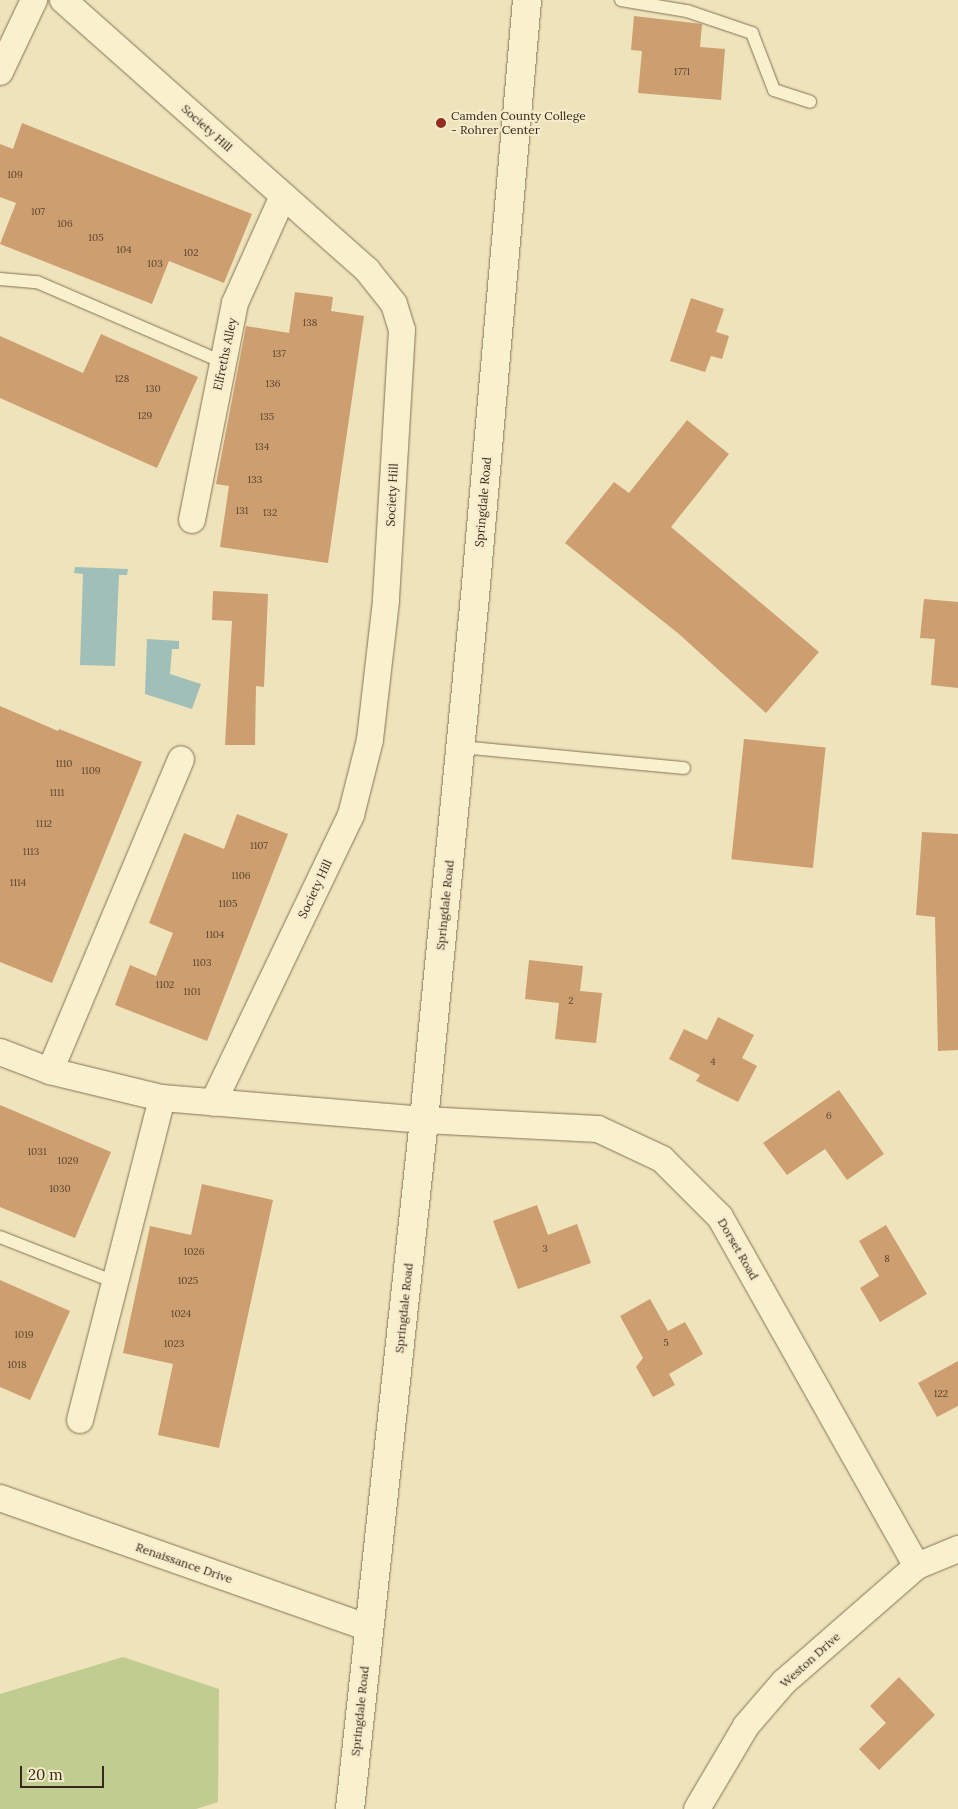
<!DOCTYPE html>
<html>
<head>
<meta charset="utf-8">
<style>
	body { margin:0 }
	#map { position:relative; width:958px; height:1809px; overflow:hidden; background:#eee3bb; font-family:Lora,serif }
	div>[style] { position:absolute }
	.green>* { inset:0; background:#c0cc90 }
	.water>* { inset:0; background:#9fbfb8 }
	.building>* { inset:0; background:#cd9e70; transform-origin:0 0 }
	.roads { filter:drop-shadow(0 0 1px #857255) drop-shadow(0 0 1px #857255) }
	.lane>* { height:12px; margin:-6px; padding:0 6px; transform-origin:6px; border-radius:6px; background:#f9f0ce }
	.street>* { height:26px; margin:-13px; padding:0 13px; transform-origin:13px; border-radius:13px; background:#f9f0ce }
	.secondary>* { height:28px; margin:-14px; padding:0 14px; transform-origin:14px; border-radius:14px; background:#f9f0ce }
	.dots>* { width:14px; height:14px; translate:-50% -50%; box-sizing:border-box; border:2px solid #f5eccb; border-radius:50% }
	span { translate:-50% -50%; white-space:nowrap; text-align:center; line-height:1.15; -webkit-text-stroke:4px #f5eccb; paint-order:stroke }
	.number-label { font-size:10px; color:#5a4630 }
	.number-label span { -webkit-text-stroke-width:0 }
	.poi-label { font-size:12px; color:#34291a }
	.left { translate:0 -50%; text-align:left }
	.street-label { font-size:12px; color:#34291a }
	.scale { position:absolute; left:20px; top:1766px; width:84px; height:22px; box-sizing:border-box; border:2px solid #34291a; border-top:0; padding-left:6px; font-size:15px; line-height:18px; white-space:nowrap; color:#34291a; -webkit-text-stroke:4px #f5eccb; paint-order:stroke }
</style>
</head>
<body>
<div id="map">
	<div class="green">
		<div style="clip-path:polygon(123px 1657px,219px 1689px,218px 1802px,196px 1809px,0 1809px,0 1694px)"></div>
	</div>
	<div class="water">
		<div style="clip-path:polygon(75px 567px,128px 569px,127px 575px,119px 575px,115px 666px,80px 665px,83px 574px,74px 573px)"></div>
		<div style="clip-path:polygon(147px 639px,179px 641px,179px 649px,172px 649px,170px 674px,201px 684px,192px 709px,145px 694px)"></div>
	</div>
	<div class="building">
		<div style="clip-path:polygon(634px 16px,702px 24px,700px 47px,725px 49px,721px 100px,638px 93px,642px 51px,631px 50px)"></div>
		<div style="clip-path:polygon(22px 123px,252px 214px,224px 283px,169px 261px,152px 304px,0 244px,16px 203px,0 197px,0 144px,13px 149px)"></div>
		<div style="clip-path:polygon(295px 292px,333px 297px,331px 311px,364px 316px,328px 563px,220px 547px,229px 486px,216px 484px,246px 326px,289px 333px)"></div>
		<div style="clip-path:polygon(691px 298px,724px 309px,716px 332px,729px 336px,722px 359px,711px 356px,705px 372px,670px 361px)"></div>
		<div style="clip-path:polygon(101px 334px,198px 377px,157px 468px,0 398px,0 336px,83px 373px)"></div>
		<div style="clip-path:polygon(687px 420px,729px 454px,671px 527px,819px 652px,766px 713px,679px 634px,565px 543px,614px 482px,629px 493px)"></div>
		<div style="clip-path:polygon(213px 591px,268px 594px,264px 687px,256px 686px,255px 745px,225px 745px,232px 621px,212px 620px)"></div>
		<div style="clip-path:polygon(924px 599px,958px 602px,958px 688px,931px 685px,935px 639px,920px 638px)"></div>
		<div style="clip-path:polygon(0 706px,58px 731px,59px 729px,142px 762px,52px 983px,0 962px)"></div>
		<div style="left:744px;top:739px;width:82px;height:121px;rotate:6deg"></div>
		<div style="clip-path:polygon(237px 814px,288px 834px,207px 1041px,115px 1005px,130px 965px,156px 976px,173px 933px,149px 923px,184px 833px,224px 849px)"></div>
		<div style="clip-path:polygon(922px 832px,958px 834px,958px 1050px,938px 1051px,935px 917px,916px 915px)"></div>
		<div style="clip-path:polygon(529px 960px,583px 966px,580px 991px,602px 993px,596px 1043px,555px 1039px,559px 1003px,525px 999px)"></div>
		<div style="clip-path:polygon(718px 1017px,754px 1035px,742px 1058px,757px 1066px,738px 1102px,696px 1081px,700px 1075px,669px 1059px,684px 1029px,707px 1040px)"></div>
		<div style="clip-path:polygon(839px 1090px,884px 1154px,847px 1180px,825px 1149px,787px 1175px,763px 1143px)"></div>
		<div style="clip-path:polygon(0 1105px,111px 1152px,75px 1238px,0 1207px)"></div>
		<div style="clip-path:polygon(202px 1184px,273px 1200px,219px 1448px,158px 1435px,173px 1364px,123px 1353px,150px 1226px,191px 1235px)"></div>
		<div style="clip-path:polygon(537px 1205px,548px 1235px,577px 1224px,591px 1263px,518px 1289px,493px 1221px)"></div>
		<div style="clip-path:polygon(886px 1225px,927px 1294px,880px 1322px,860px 1288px,879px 1276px,859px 1241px)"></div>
		<div style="clip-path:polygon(0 1280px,70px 1311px,30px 1400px,0 1387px)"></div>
		<div style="clip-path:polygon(650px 1299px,668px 1331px,685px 1322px,703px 1354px,669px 1374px,675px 1385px,653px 1397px,636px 1367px,643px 1358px,620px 1316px)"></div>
		<div style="clip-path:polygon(958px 1361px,958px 1406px,937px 1417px,918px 1383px)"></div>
		<div style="clip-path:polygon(899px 1677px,935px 1715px,879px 1770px,859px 1749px,886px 1723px,870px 1706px)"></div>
	</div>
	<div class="roads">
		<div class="lane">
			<div style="left:621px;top:0;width:67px;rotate:9.5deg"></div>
			<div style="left:687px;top:11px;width:69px;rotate:18.7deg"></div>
			<div style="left:752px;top:33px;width:61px;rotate:68.9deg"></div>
			<div style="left:774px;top:90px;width:38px;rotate:18deg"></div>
			<div style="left:0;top:279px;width:37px;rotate:5deg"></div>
			<div style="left:37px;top:282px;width:202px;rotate:23.3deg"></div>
			<div style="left:461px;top:747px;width:224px;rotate:5.4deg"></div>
			<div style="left:0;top:1237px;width:123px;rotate:21.4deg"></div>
		</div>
		<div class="street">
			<div style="left:63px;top:0;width:407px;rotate:41.6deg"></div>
			<div style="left:367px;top:270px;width:43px;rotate:51.5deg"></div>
			<div style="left:394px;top:304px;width:27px;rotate:73deg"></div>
			<div style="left:402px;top:330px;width:271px;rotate:93.4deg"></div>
			<div style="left:386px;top:601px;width:140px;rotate:96.6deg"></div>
			<div style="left:370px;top:740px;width:77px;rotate:104.2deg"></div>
			<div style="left:351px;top:815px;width:319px;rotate:115.6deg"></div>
			<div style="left:0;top:72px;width:80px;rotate:-64.7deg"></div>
			<div style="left:192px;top:520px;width:221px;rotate:-78.8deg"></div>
			<div style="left:235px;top:303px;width:117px;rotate:-65.8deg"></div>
			<div style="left:0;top:1052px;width:53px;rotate:20.8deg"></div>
			<div style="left:50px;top:1071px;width:115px;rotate:13.6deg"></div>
			<div style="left:162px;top:1098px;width:263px;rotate:4.8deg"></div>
			<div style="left:424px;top:1120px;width:174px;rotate:3deg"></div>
			<div style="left:598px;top:1129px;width:71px;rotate:25.1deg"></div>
			<div style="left:662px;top:1159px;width:82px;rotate:45deg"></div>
			<div style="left:720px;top:1217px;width:401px;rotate:60.6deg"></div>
			<div style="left:50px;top:1071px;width:338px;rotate:-67.2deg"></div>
			<div style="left:80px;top:1420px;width:332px;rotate:-75.7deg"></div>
			<div style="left:0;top:1498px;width:391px;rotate:19.4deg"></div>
			<div style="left:697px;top:1809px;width:96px;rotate:-59.4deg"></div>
			<div style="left:746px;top:1726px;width:58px;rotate:-49.2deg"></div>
			<div style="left:784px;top:1682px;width:176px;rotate:-41.1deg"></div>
			<div style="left:917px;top:1566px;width:44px;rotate:-22.5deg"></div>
		</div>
		<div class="secondary">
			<div style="left:350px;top:1809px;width:693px;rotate:-83.87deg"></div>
			<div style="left:424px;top:1120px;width:526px;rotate:-84.44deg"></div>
			<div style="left:475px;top:596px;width:598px;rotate:-85.01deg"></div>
		</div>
	</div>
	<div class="dots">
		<div style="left:441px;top:123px;background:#952c24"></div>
	</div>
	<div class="number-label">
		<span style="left:682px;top:72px">1771</span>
		<span style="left:15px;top:175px">109</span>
		<span style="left:38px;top:212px">107</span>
		<span style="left:65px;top:224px">106</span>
		<span style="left:96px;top:238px">105</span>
		<span style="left:124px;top:250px">104</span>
		<span style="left:191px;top:253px">102</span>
		<span style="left:155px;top:264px">103</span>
		<span style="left:310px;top:323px">138</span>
		<span style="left:279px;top:354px">137</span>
		<span style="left:122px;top:379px">128</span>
		<span style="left:273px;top:384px">136</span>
		<span style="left:153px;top:389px">130</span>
		<span style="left:145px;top:416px">129</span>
		<span style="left:267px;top:417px">135</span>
		<span style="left:262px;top:447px">134</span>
		<span style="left:255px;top:480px">133</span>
		<span style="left:242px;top:511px">131</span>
		<span style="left:270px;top:513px">132</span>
		<span style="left:64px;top:764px">1110</span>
		<span style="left:91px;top:771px">1109</span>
		<span style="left:57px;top:793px">1111</span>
		<span style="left:44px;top:824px">1112</span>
		<span style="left:259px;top:846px">1107</span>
		<span style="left:31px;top:852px">1113</span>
		<span style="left:241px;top:876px">1106</span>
		<span style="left:18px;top:883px">1114</span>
		<span style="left:228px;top:904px">1105</span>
		<span style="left:215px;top:935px">1104</span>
		<span style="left:202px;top:963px">1103</span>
		<span style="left:165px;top:985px">1102</span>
		<span style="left:192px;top:992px">1101</span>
		<span style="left:571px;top:1001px">2</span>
		<span style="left:713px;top:1062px">4</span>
		<span style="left:829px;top:1116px">6</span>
		<span style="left:37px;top:1152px">1031</span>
		<span style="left:68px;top:1161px">1029</span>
		<span style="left:60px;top:1189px">1030</span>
		<span style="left:545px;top:1249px">3</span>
		<span style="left:194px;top:1252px">1026</span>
		<span style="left:887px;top:1259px">8</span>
		<span style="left:188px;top:1281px">1025</span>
		<span style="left:181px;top:1314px">1024</span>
		<span style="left:24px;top:1335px">1019</span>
		<span style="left:666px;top:1343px">5</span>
		<span style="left:174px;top:1344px">1023</span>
		<span style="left:17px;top:1365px">1018</span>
		<span style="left:941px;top:1394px">122</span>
	</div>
	<div class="poi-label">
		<span class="left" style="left:451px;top:123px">Camden County College<br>- Rohrer Center</span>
	</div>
	<div class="street-label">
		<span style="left:207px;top:128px;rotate:42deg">Society Hill</span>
		<span style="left:225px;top:354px;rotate:-78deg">Elfreths Alley</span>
		<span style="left:392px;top:495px;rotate:-87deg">Society Hill</span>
		<span style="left:483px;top:502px;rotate:-85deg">Springdale Road</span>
		<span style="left:315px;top:889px;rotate:-65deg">Society Hill</span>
		<span style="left:445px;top:905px;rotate:-84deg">Springdale Road</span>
		<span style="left:738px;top:1249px;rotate:60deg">Dorset Road</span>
		<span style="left:404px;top:1308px;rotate:-84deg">Springdale Road</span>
		<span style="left:184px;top:1563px;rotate:19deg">Renaissance Drive</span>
		<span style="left:810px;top:1660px;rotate:-42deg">Weston Drive</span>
		<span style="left:360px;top:1711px;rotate:-84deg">Springdale Road</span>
	</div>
	<div class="scale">20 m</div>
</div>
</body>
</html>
